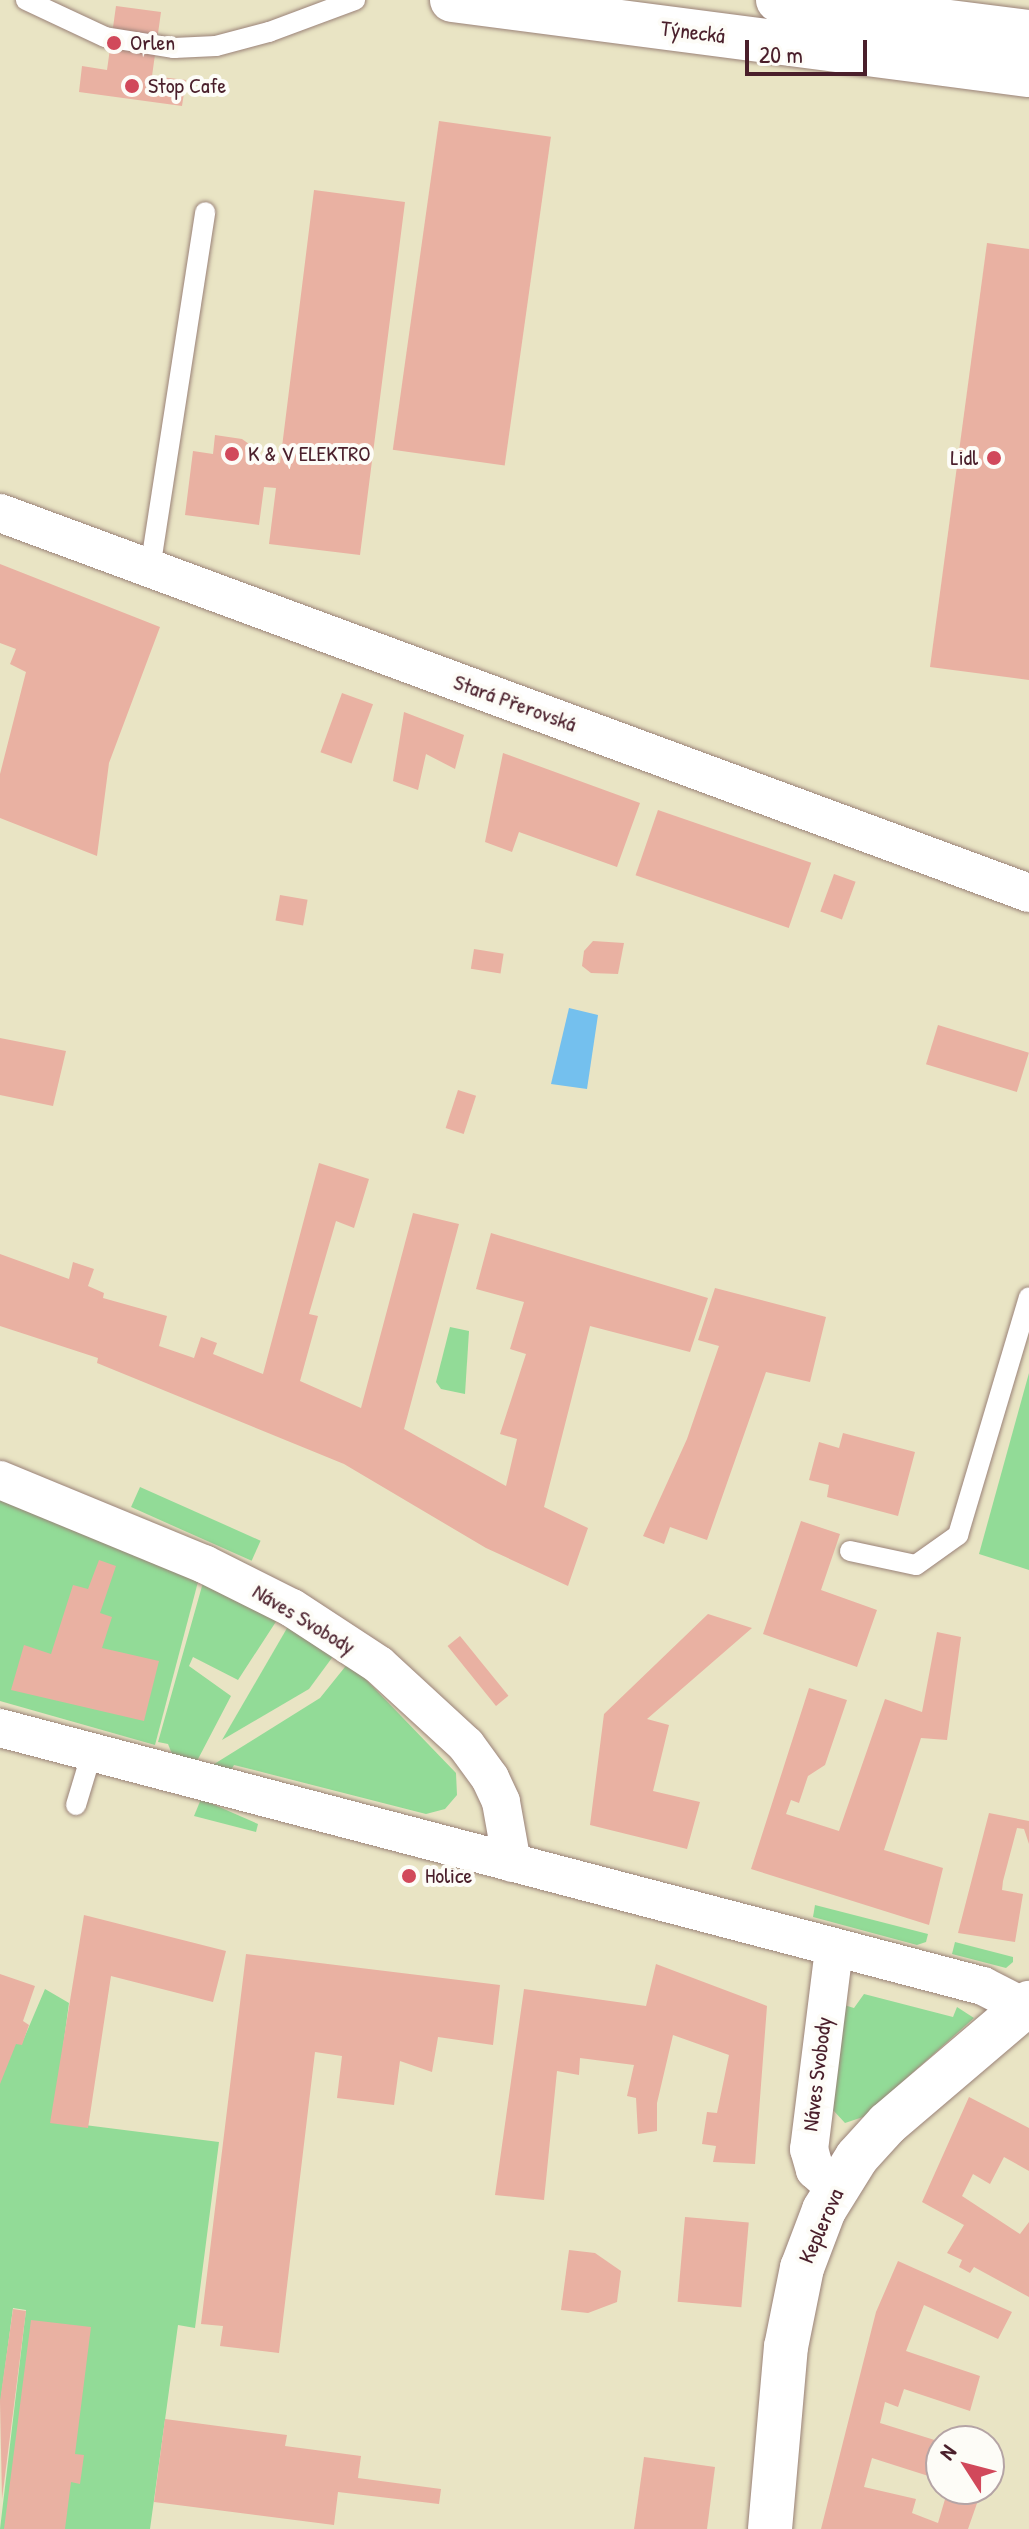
<!DOCTYPE html>
<html>
<head>
<meta charset="utf-8">
<style>
	body { margin:0 }
	#map { position:relative; width:1029px; height:2529px; overflow:hidden; background:#e9e4c4; font-family:"Patrick Hand",sans-serif }
	div>[style] { position:absolute }
	.green>* { inset:0; background:#92db97; transform-origin:0 0 }
	.water>* { inset:0; background:#74c0ee }
	.building>* { inset:0; background:#e9b1a2; transform-origin:0 0 }
	.roads { filter:drop-shadow(0 0 2px #9a8278) drop-shadow(0 0 2px #9a8278) }
	.lane>* { height:20px; margin:-10px; padding:0 10px; transform-origin:10px; border-radius:10px; background:#fff }
	.street>* { height:38px; margin:-19px; padding:0 19px; transform-origin:19px; border-radius:19px; background:#fff }
	.secondary>* { height:44px; margin:-22px; padding:0 22px; transform-origin:22px; border-radius:22px; background:#fff }
	.primary>* { height:44px; margin:-22px; padding:0 22px; transform-origin:22px; border-radius:22px; background:#fff }
	.dots>* { width:22px; height:22px; translate:-50% -50%; box-sizing:border-box; border:4px solid #fdfcf7; border-radius:50% }
	span { translate:-50% -50%; white-space:nowrap; text-align:center; line-height:1.15; -webkit-text-stroke:8px #fdfcf7; paint-order:stroke }
	.street-label { font-size:22px; color:#4a1f2b }
	.poi-label { font-size:22px; color:#4a1f2b }
	.left { translate:0 -50%; text-align:left }
	.right { translate:-100% -50%; text-align:right }
	.north { position:absolute; left:925px; top:2425px; width:80px; height:80px; box-sizing:border-box; background:#fdfcf7; border:2px solid #b5a4a5; border-radius:50%; rotate:306deg; font-size:22px; font-weight:700; line-height:32px; text-align:center; color:#4a1f2b }
	.north::after { content:''; display:block; margin:auto; width:28px; height:36px; background:#d1495b; clip-path:polygon(50% 0,100% 100%,50% 72%,0 100%) }
	.scale { position:absolute; left:745px; top:40px; width:122px; height:36px; box-sizing:border-box; border:4px solid #4a1f2b; border-top:0; padding-left:10px; font-size:24px; line-height:28px; white-space:nowrap; color:#4a1f2b; -webkit-text-stroke:6px #fdfcf7; paint-order:stroke }
</style>
</head>
<body>
<div id="map">
	<div class="green">
		<div style="clip-path:polygon(450px 1327px,469px 1331px,465px 1394px,441px 1389px,436px 1382px)"></div>
		<div style="clip-path:polygon(1029px 1373px,1029px 1570px,979px 1554px)"></div>
		<div style="left:140px;top:1487px;width:132px;height:22px;rotate:24deg"></div>
		<div style="clip-path:polygon(0 1496px,199px 1578px,155px 1745px,0 1701px)"></div>
		<div style="clip-path:polygon(204px 1579px,279px 1617px,238px 1680px,193px 1657px,189px 1666px,231px 1696px,197px 1761px,172px 1754px,168px 1744px,158px 1742px)"></div>
		<div style="clip-path:polygon(290px 1623px,337px 1651px,309px 1689px,222px 1740px)"></div>
		<div style="clip-path:polygon(349px 1662px,456px 1773px,457px 1795px,445px 1809px,426px 1814px,234px 1765px,231px 1770px,211px 1766px,320px 1698px)"></div>
		<div style="clip-path:polygon(201px 1799px,258px 1824px,256px 1832px,194px 1816px)"></div>
		<div style="clip-path:polygon(815px 1905px,928px 1934px,926px 1942px,917px 1945px,813px 1917px)"></div>
		<div style="clip-path:polygon(955px 1942px,1013px 1957px,1013px 1962px,1006px 1968px,952px 1954px)"></div>
		<div style="clip-path:polygon(45px 1989px,69px 2003px,53px 2121px,219px 2142px,195px 2328px,178px 2325px,150px 2529px,0 2529px,26px 2310px,13px 2308px,0 2405px,0 2076px,15px 2041px,22px 2043px)"></div>
		<div style="clip-path:polygon(864px 1994px,953px 2017px,957px 2007px,974px 2018px,863px 2117px,845px 2123px,833px 2110px,844px 2005px,854px 2008px)"></div>
	</div>
	<div class="water">
		<div style="clip-path:polygon(569px 1008px,598px 1015px,587px 1089px,551px 1084px)"></div>
	</div>
	<div class="building">
		<div style="clip-path:polygon(116px 6px,161px 12px,152px 76px,186px 80px,182px 106px,79px 92px,82px 66px,107px 70px)"></div>
		<div style="left:439px;top:121px;width:113px;height:332px;rotate:8deg"></div>
		<div style="clip-path:polygon(314px 190px,405px 202px,360px 555px,269px 544px,276px 488px,264px 487px,259px 525px,185px 515px,193px 451px,213px 454px,215px 435px,242px 439px,249px 444px,250px 458px,280px 463px)"></div>
		<div style="clip-path:polygon(987px 243px,1029px 249px,1029px 680px,930px 667px)"></div>
		<div style="clip-path:polygon(0 564px,160px 627px,109px 763px,97px 856px,0 818px,0 774px,26px 672px,10px 664px,16px 649px,0 643px)"></div>
		<div style="left:342px;top:693px;width:33px;height:63px;rotate:20deg"></div>
		<div style="clip-path:polygon(404px 712px,464px 735px,455px 769px,426px 754px,418px 790px,393px 781px)"></div>
		<div style="clip-path:polygon(503px 753px,640px 803px,617px 867px,519px 832px,512px 852px,485px 842px)"></div>
		<div style="left:658px;top:810px;width:162px;height:69px;rotate:19deg"></div>
		<div style="left:834px;top:874px;width:23px;height:40px;rotate:20deg"></div>
		<div style="left:280px;top:895px;width:28px;height:26px;rotate:10deg"></div>
		<div style="clip-path:polygon(593px 941px,624px 943px,618px 974px,591px 973px,582px 966px,584px 951px)"></div>
		<div style="left:474px;top:949px;width:30px;height:20px;rotate:9deg"></div>
		<div style="left:938px;top:1025px;width:95px;height:41px;rotate:17deg"></div>
		<div style="clip-path:polygon(0 1038px,66px 1051px,53px 1106px,0 1095px)"></div>
		<div style="left:458px;top:1090px;width:19px;height:40px;rotate:18deg"></div>
		<div style="clip-path:polygon(319px 1163px,369px 1179px,354px 1228px,336px 1221px,309px 1314px,318px 1316px,300px 1381px,361px 1408px,413px 1213px,459px 1224px,404px 1429px,506px 1486px,517px 1439px,500px 1434px,526px 1354px,510px 1349px,524px 1302px,476px 1289px,491px 1233px,708px 1298px,690px 1352px,590px 1326px,544px 1507px,588px 1528px,568px 1586px,486px 1548px,344px 1464px,97px 1363px,98px 1358px,0 1326px,0 1254px,69px 1279px,73px 1262px,94px 1269px,88px 1286px,104px 1293px,103px 1298px,167px 1316px,159px 1346px,194px 1358px,201px 1337px,217px 1343px,213px 1354px,263px 1374px)"></div>
		<div style="clip-path:polygon(715px 1288px,826px 1317px,810px 1382px,766px 1372px,707px 1540px,670px 1527px,664px 1544px,643px 1536px,687px 1439px,719px 1346px,698px 1340px)"></div>
		<div style="clip-path:polygon(843px 1433px,915px 1452px,898px 1516px,827px 1497px,829px 1485px,809px 1480px,819px 1442px,839px 1448px)"></div>
		<div style="clip-path:polygon(801px 1521px,840px 1534px,821px 1590px,877px 1610px,857px 1667px,763px 1634px)"></div>
		<div style="clip-path:polygon(99px 1560px,116px 1566px,100px 1613px,112px 1617px,102px 1648px,159px 1661px,144px 1721px,11px 1690px,24px 1645px,51px 1654px,73px 1585px,88px 1589px)"></div>
		<div style="clip-path:polygon(708px 1614px,752px 1628px,647px 1719px,669px 1725px,653px 1791px,700px 1802px,687px 1849px,590px 1825px,604px 1714px)"></div>
		<div style="clip-path:polygon(937px 1632px,961px 1637px,947px 1740px,921px 1738px,884px 1850px,943px 1868px,929px 1925px,751px 1869px,809px 1688px,847px 1700px,825px 1765px,808px 1776px,799px 1803px,791px 1800px,786px 1814px,839px 1831px,885px 1699px,922px 1712px)"></div>
		<div style="left:460px;top:1636px;width:77px;height:16px;rotate:51deg"></div>
		<div style="clip-path:polygon(989px 1813px,1029px 1821px,1029px 1844px,1024px 1829px,1017px 1828px,1003px 1881px,1002px 1890px,1023px 1894px,1015px 1942px,958px 1933px)"></div>
		<div style="clip-path:polygon(84px 1915px,226px 1951px,213px 2002px,111px 1976px,88px 2128px,50px 2123px)"></div>
		<div style="clip-path:polygon(246px 1954px,500px 1985px,493px 2045px,438px 2037px,432px 2072px,400px 2061px,394px 2105px,337px 2098px,342px 2056px,315px 2052px,279px 2353px,220px 2346px,223px 2326px,201px 2324px)"></div>
		<div style="clip-path:polygon(656px 1964px,767px 2006px,755px 2164px,713px 2162px,716px 2146px,702px 2144px,707px 2112px,717px 2113px,729px 2055px,673px 2035px,657px 2103px,657px 2131px,638px 2134px,636px 2098px,627px 2096px,634px 2065px,580px 2058px,579px 2075px,557px 2071px,544px 2200px,495px 2195px,524px 1989px,646px 2006px)"></div>
		<div style="clip-path:polygon(0 1974px,35px 1986px,23px 2021px,29px 2025px,22px 2045px,16px 2044px,0 2084px)"></div>
		<div style="clip-path:polygon(969px 2097px,1029px 2128px,1029px 2171px,1004px 2157px,990px 2184px,973px 2174px,962px 2196px,1020px 2234px,1029px 2222px,1029px 2297px,974px 2267px,970px 2273px,959px 2267px,962px 2260px,947px 2253px,964px 2225px,922px 2202px)"></div>
		<div style="left:685px;top:2217px;width:64px;height:85px;rotate:5deg"></div>
		<div style="clip-path:polygon(569px 2250px,595px 2253px,621px 2271px,617px 2302px,588px 2313px,561px 2310px)"></div>
		<div style="clip-path:polygon(898px 2261px,1012px 2312px,998px 2339px,924px 2305px,906px 2351px,980px 2376px,970px 2411px,904px 2389px,898px 2407px,885px 2402px,880px 2423px,941px 2442px,941px 2480px,872px 2458px,864px 2487px,916px 2499px,912px 2513px,938px 2523px,948px 2489px,982px 2489px,968px 2529px,821px 2529px,876px 2312px)"></div>
		<div style="clip-path:polygon(13px 2309px,26px 2311px,2px 2499px,0 2401px)"></div>
		<div style="clip-path:polygon(31px 2320px,91px 2327px,75px 2454px,84px 2455px,80px 2484px,71px 2482px,65px 2529px,4px 2529px)"></div>
		<div style="clip-path:polygon(165px 2419px,287px 2435px,285px 2446px,361px 2456px,358px 2478px,441px 2489px,439px 2504px,338px 2492px,334px 2525px,154px 2502px)"></div>
		<div style="clip-path:polygon(644px 2457px,715px 2467px,707px 2529px,634px 2529px)"></div>
	</div>
	<div class="roads">
		<div class="lane">
			<div style="left:26px;top:0;width:87px;rotate:25.1deg"></div>
			<div style="left:105px;top:37px;width:70px;rotate:9.1deg"></div>
			<div style="left:174px;top:48px;width:42px;rotate:-2.7deg"></div>
			<div style="left:216px;top:46px;width:55px;rotate:-14.8deg"></div>
			<div style="left:269px;top:32px;width:92px;rotate:-20.4deg"></div>
			<div style="left:150px;top:569px;width:361px;rotate:-81.2deg"></div>
			<div style="left:850px;top:1551px;width:67px;rotate:12deg"></div>
			<div style="left:916px;top:1565px;width:52px;rotate:-35.5deg"></div>
			<div style="left:958px;top:1535px;width:248px;rotate:-73.4deg"></div>
			<div style="left:76px;top:1805px;width:55px;rotate:-73.2deg"></div>
		</div>
		<div class="street">
			<div style="left:0;top:513px;width:1097px;rotate:20.27deg"></div>
			<div style="left:0;top:1480px;width:221px;rotate:22.4deg"></div>
			<div style="left:204px;top:1564px;width:98px;rotate:26.6deg"></div>
			<div style="left:292px;top:1608px;width:104px;rotate:33.2deg"></div>
			<div style="left:379px;top:1665px;width:118px;rotate:42.6deg"></div>
			<div style="left:466px;top:1745px;width:41px;rotate:54deg"></div>
			<div style="left:490px;top:1778px;width:26px;rotate:65deg"></div>
			<div style="left:501px;top:1802px;width:62px;rotate:79.8deg"></div>
			<div style="left:0;top:1728px;width:1016px;rotate:14.71deg"></div>
			<div style="left:983px;top:1986px;width:46px;rotate:27.1deg"></div>
			<div style="left:834px;top:1949px;width:202px;rotate:97.1deg"></div>
			<div style="left:809px;top:2149px;width:22px;rotate:74deg"></div>
			<div style="left:815px;top:2170px;width:28px;rotate:42deg"></div>
		</div>
		<div class="secondary">
			<div style="left:770px;top:2529px;width:183px;rotate:-85deg"></div>
			<div style="left:786px;top:2347px;width:81px;rotate:-78.6deg"></div>
			<div style="left:802px;top:2268px;width:62px;rotate:-69.2deg"></div>
			<div style="left:824px;top:2210px;width:62px;rotate:-58.1deg"></div>
			<div style="left:857px;top:2157px;width:45px;rotate:-47.7deg"></div>
			<div style="left:887px;top:2124px;width:187px;rotate:-40.4deg"></div>
		</div>
		<div class="primary">
			<div style="left:452px;top:0;width:582px;rotate:7.41deg"></div>
			<div style="left:778px;top:0;width:253px;rotate:7.3deg"></div>
		</div>
	</div>
	<div class="dots">
		<div style="left:114px;top:43px;background:#d1495b"></div>
		<div style="left:132px;top:86px;background:#d1495b"></div>
		<div style="left:232px;top:454px;background:#d1495b"></div>
		<div style="left:994px;top:458px;background:#d1495b"></div>
		<div style="left:409px;top:1876px;background:#d1495b"></div>
	</div>
	<div class="street-label">
		<span style="left:693px;top:32px;rotate:7deg">Týnecká</span>
		<span style="left:515px;top:703px;rotate:20deg">Stará Přerovská</span>
		<span style="left:304px;top:1619px;rotate:31deg">Náves Svobody</span>
		<span style="left:817px;top:2074px;rotate:-83deg">Náves Svobody</span>
		<span style="left:821px;top:2226px;rotate:-66deg">Keplerova</span>
	</div>
	<div class="poi-label">
		<span class="left" style="left:130px;top:43px">Orlen</span>
		<span class="left" style="left:148px;top:86px">Stop Cafe</span>
		<span class="left" style="left:248px;top:454px">K &amp; V ELEKTRO</span>
		<span class="right" style="left:978px;top:458px">Lidl</span>
		<span class="left" style="left:425px;top:1876px">Holice</span>
	</div>
	<div class="north">N</div>
	<div class="scale">20 m</div>
</div>
</body>
</html>
